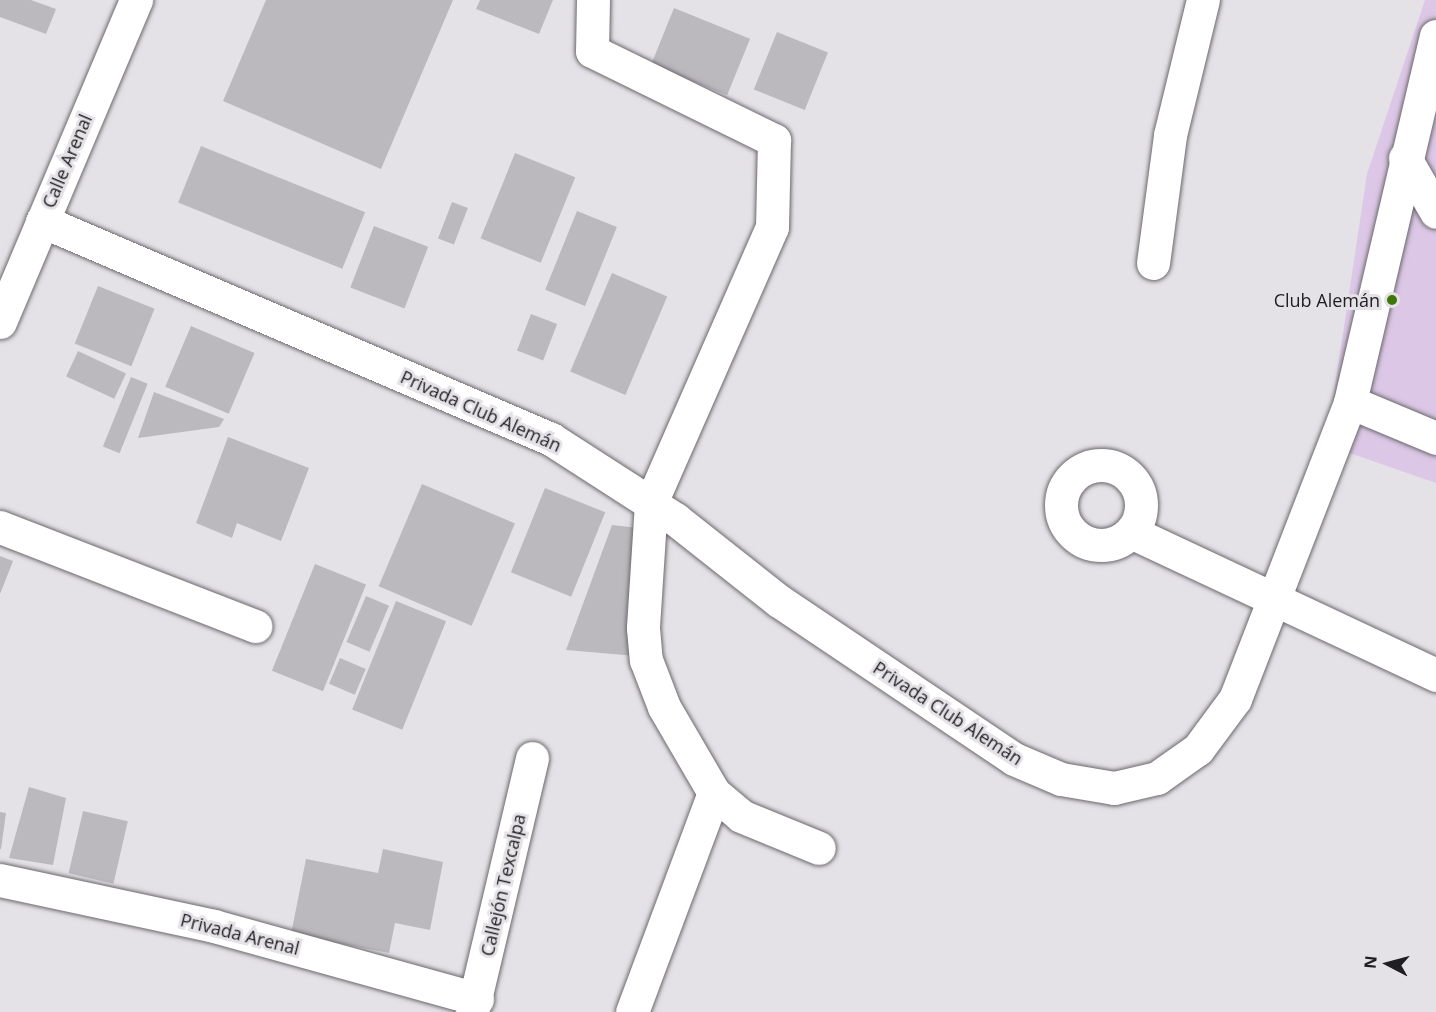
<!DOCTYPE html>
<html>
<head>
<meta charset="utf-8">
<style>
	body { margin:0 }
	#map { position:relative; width:1436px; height:1012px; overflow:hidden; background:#e5e2e7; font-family:"Open Sans",sans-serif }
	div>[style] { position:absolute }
	.green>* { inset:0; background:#dcc7e6 }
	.building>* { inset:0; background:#bcb9be; transform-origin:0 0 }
	.roads { filter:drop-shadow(0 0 2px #6c696d) drop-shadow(0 0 2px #6c696d) }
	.minor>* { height:33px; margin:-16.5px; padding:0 16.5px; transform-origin:16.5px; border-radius:16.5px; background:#fff }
	.minor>.ring { margin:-16.5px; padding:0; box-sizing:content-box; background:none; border:33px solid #fff; border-radius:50% }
	.dots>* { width:16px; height:16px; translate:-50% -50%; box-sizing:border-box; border:3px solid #e5e2e7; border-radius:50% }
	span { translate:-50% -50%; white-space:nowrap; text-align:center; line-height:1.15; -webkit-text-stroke:6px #e5e2e7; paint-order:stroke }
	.street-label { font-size:18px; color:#1f1e20 }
	.poi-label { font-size:18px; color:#1f1e20 }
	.right { translate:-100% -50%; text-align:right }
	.north { position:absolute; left:1358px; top:934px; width:60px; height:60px; -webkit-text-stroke:4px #e5e2e7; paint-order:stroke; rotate:276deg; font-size:16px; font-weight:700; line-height:24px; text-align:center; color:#1f1e20 }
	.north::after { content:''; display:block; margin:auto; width:21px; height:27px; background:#1f1e20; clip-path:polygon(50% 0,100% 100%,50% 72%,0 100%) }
</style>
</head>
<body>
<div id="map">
	<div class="green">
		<div style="clip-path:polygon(1425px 0,1436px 0,1436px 483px,1335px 448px,1329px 426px,1367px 174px)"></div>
	</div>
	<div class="building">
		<div style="clip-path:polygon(0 0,31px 0,56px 9px,46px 34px,0 17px)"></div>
		<div style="clip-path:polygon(266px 0,453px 0,381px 169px,223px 101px)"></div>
		<div style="clip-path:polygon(480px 0,553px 0,539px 34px,476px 9px)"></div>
		<div style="left:674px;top:8px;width:82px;height:61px;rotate:22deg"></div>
		<div style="left:777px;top:32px;width:55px;height:62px;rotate:22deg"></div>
		<div style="left:201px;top:146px;width:177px;height:61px;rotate:22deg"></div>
		<div style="left:515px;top:153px;width:65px;height:92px;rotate:22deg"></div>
		<div style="left:452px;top:202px;width:17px;height:39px;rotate:21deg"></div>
		<div style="left:577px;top:211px;width:43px;height:85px;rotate:22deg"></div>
		<div style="left:374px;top:226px;width:58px;height:66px;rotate:21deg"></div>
		<div style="left:612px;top:273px;width:60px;height:107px;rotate:23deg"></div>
		<div style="left:98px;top:286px;width:61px;height:62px;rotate:22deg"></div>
		<div style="left:531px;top:314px;width:28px;height:39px;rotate:21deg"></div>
		<div style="left:191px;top:326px;width:69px;height:66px;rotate:23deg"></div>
		<div style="left:78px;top:351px;width:53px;height:28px;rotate:25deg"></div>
		<div style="left:131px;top:377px;width:18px;height:75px;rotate:22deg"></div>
		<div style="clip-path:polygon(154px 392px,224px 419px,219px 427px,138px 438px)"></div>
		<div style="clip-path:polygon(228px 437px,309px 468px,281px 541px,237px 523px,232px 538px,196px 523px)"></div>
		<div style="left:422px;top:484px;width:101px;height:111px;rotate:23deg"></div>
		<div style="left:545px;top:488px;width:65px;height:91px;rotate:22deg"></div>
		<div style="clip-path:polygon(612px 525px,648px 529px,636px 656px,566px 650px)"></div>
		<div style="clip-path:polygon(0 556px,13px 561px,0 594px)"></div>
		<div style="left:315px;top:564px;width:55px;height:115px;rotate:22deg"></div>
		<div style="left:366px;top:596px;width:25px;height:50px;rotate:23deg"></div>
		<div style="left:396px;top:601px;width:54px;height:117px;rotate:22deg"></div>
		<div style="left:340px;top:658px;width:28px;height:28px;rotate:23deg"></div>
		<div style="clip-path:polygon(29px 787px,66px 798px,53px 865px,9px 858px)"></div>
		<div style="left:83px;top:811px;width:46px;height:64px;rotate:13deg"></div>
		<div style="clip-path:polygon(0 812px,6px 813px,1px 849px,0 849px)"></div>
		<div style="clip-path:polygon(383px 849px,443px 862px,430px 930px,395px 923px,389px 953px,291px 934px,306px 859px,378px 873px)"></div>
	</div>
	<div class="roads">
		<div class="minor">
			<div style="left:593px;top:0;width:51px;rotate:91.1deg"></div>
			<div style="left:592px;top:51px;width:203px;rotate:26.1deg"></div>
			<div style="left:774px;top:140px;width:87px;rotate:91.3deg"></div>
			<div style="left:772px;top:227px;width:301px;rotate:113.7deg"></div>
			<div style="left:651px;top:503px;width:125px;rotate:93.7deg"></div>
			<div style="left:643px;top:628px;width:32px;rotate:85deg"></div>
			<div style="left:646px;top:660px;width:50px;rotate:69deg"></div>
			<div style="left:664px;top:707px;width:99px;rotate:59.8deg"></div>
			<div style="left:714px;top:793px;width:35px;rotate:40deg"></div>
			<div style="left:741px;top:816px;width:84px;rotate:22.3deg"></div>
			<div style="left:1405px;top:158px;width:62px;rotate:60.1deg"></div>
			<div style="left:42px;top:221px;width:554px;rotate:23.19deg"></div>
			<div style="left:551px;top:439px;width:148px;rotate:32.8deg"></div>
			<div style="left:675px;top:519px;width:132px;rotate:38.3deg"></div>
			<div style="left:779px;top:601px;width:283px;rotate:33.9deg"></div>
			<div style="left:1014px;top:759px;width:51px;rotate:23.1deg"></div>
			<div style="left:1061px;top:779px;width:54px;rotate:9.6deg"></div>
			<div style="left:1114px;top:788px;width:44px;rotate:-13.1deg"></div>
			<div style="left:1157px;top:778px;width:50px;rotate:-35.3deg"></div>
			<div style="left:1198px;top:749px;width:62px;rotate:-53.5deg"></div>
			<div style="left:1235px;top:699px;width:318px;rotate:-68.8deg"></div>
			<div style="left:1350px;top:402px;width:376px;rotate:-76.8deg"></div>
			<div style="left:1153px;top:263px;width:129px;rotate:-82.4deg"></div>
			<div style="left:1170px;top:135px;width:139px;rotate:-76.3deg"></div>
			<div style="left:0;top:322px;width:350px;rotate:-67.1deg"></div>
			<div style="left:1350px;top:402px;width:93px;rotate:22.7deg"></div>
			<div class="ring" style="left:1061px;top:465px;width:47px;height:47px"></div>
			<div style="left:0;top:527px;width:274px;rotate:21.2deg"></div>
			<div style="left:1133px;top:533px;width:335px;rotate:25.1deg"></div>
			<div style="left:0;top:880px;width:219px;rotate:12.1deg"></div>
			<div style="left:214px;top:926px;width:273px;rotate:15.5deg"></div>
			<div style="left:472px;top:1012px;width:261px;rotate:-76.7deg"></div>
			<div style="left:632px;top:1012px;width:234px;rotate:-69.5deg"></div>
		</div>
	</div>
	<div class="dots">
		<div style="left:1392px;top:300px;background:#3f7607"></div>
	</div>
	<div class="street-label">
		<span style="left:67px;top:161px;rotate:-67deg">Calle Arenal</span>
		<span style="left:481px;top:411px;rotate:24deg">Privada Club Alemán</span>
		<span style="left:948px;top:713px;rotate:33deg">Privada Club Alemán</span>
		<span style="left:503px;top:885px;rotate:-77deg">Callejón Texcalpa</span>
		<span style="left:240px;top:934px;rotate:14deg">Privada Arenal</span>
	</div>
	<div class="poi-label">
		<span class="right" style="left:1380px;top:300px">Club Alemán</span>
	</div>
	<div class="north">N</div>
</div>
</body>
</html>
